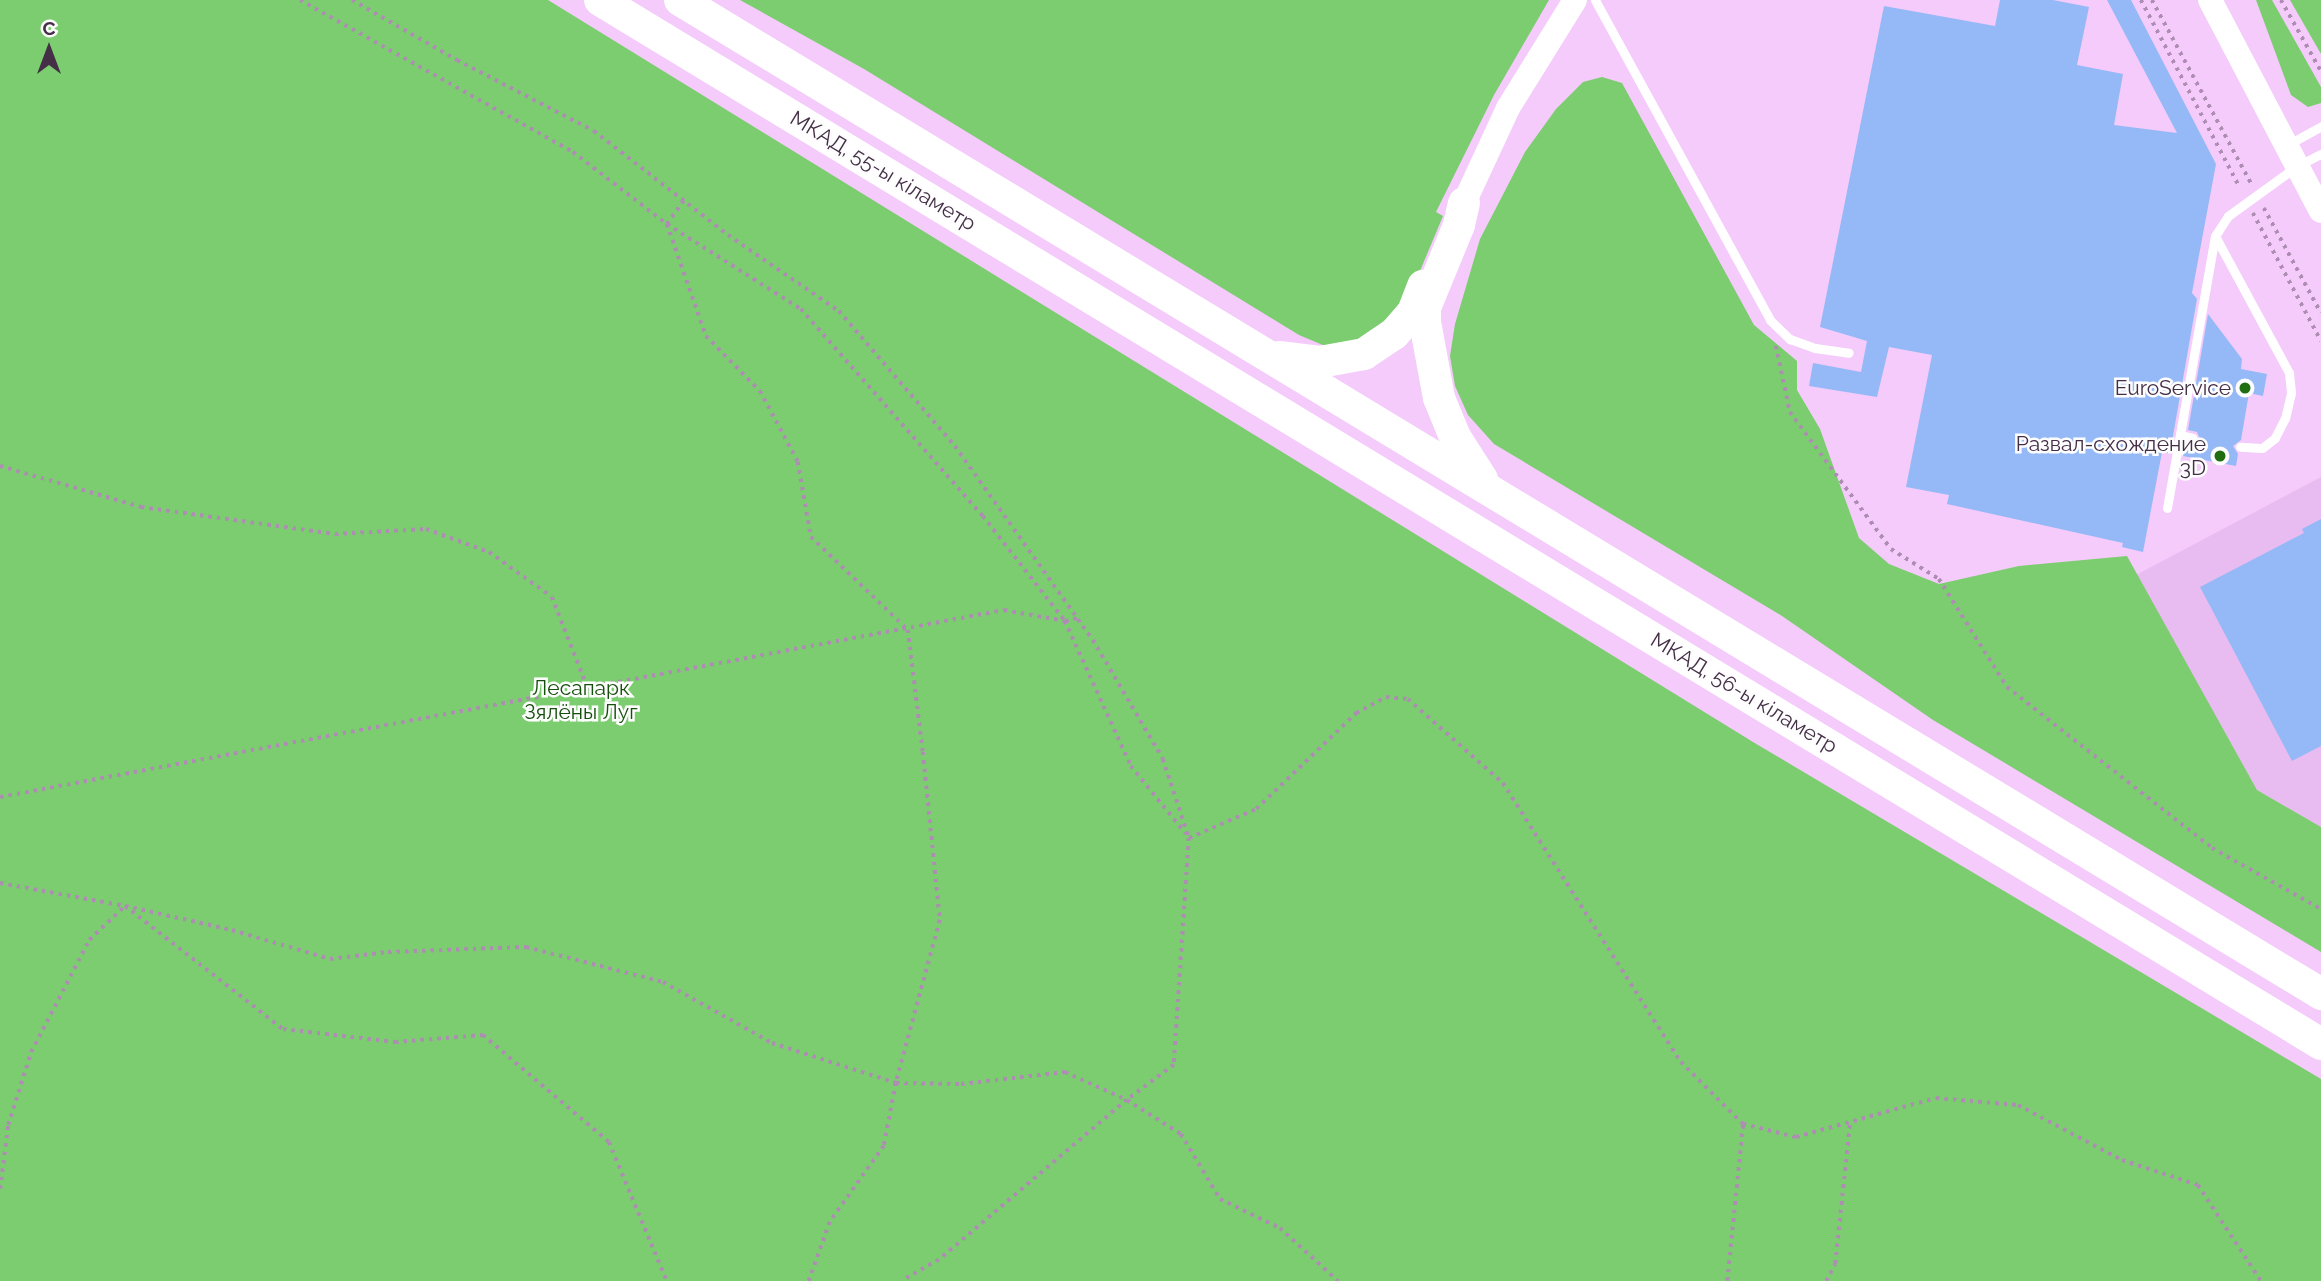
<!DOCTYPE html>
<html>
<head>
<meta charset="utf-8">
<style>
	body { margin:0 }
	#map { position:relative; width:2321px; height:1281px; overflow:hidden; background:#f4cbfb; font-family:Raleway,sans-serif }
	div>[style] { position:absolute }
	.built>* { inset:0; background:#e8bcf0 }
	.green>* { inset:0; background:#7ccc70 }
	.building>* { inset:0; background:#95b9f7 }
	.path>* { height:3.5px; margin-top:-1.75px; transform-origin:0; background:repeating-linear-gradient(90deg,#ae8db3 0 3.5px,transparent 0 8.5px) }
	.lane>* { height:9px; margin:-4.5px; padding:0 4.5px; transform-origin:4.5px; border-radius:4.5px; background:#fff }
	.secondary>* { height:24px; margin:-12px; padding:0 12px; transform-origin:12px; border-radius:12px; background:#fff }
	.highway>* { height:32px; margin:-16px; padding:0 16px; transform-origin:16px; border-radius:16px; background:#fff }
	.dots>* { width:19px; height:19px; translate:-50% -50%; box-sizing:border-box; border:4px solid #fdfdfd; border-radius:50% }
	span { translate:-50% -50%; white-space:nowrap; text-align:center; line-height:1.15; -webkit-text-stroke:5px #fdfdfd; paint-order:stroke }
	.street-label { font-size:21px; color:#442f47 }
	.poi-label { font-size:21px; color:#442f47 }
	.right { translate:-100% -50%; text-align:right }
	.park-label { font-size:21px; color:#16500d }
	.north { position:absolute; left:14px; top:14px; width:70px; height:70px; -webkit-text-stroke:5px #fdfdfd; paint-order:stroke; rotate:0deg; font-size:19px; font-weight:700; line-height:28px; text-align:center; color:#442f47 }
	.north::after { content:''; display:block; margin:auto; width:24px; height:32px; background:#442f47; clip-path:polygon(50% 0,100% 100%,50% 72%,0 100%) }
</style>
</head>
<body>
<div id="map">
	<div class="built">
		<div style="clip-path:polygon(2321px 477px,2321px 827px,2257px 790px,2136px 575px)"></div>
	</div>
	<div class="green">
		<div style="clip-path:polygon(0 0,548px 0,1753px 742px,2321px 1079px,2321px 1281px,0 1281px)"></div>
		<div style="clip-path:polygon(740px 0,1549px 0,1494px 95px,1436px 212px,1443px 216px,1399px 321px,1364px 343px,1330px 348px,1299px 335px,864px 69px)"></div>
		<div style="clip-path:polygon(2256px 0,2272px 0,2321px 87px,2321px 103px,2308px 107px,2291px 95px)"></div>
		<div style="clip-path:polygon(2290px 0,2321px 0,2321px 54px)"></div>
		<div style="clip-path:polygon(1602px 77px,1622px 83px,1754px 325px,1797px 361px,1797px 390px,1820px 429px,1859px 538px,1889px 564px,1939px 584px,2019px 566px,2127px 556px,2257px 790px,2321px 827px,2321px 952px,1933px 720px,1782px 616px,1494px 444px,1468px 415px,1455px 386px,1450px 356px,1455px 324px,1480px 239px,1525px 152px,1556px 109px,1583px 82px)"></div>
	</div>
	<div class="building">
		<div style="clip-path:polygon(2000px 0,2053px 0,2089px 7px,2077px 65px,2123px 74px,2114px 125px,2177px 133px,2107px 0,2131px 0,2216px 164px,2192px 293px,2197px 299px,2170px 453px,2162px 452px,2143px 552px,2122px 547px,2123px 543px,1947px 504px,1949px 495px,1906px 487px,1932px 355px,1889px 347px,1877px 397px,1809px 386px,1813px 363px,1861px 372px,1867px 341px,1820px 327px,1884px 6px,1995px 26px)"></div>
		<div style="clip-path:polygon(2208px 314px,2242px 359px,2241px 369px,2267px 374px,2263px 396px,2249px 393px,2241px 440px,2233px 446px,2238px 454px,2236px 466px,2183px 456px,2186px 443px,2196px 444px,2200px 439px,2197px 432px,2188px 430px)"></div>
		<div style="clip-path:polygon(2321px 519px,2321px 746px,2292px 761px,2200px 587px,2304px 533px,2302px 529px)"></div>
	</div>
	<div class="path">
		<div style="left:300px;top:0;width:312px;rotate:29.1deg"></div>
		<div style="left:573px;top:152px;width:118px;rotate:37.5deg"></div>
		<div style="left:667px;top:224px;width:159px;rotate:32.4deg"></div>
		<div style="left:801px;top:309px;width:276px;rotate:48.7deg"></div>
		<div style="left:983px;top:516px;width:133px;rotate:52deg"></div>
		<div style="left:1065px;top:621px;width:159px;rotate:65.5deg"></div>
		<div style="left:1131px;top:766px;width:87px;rotate:51deg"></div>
		<div style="left:352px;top:0;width:121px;rotate:29.7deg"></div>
		<div style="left:457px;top:60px;width:154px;rotate:27.4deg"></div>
		<div style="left:594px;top:131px;width:170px;rotate:37.8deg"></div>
		<div style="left:728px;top:235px;width:135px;rotate:34.4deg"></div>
		<div style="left:839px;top:311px;width:178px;rotate:49.3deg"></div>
		<div style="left:955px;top:446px;width:238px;rotate:54.6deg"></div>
		<div style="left:1093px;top:640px;width:138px;rotate:59.5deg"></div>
		<div style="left:1163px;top:759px;width:83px;rotate:71.8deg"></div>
		<div style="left:1189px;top:838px;width:227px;rotate:93.8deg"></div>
		<div style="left:1174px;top:1065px;width:59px;rotate:143.3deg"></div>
		<div style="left:1127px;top:1100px;width:247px;rotate:139.6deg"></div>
		<div style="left:939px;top:1260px;width:43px;rotate:150.4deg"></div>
		<div style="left:2141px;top:0;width:212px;rotate:62.2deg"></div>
		<div style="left:2152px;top:0;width:208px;rotate:61.6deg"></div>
		<div style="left:2281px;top:0;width:81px;rotate:60.6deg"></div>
		<div style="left:684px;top:201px;width:29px;rotate:126deg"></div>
		<div style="left:667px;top:224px;width:119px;rotate:70.8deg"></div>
		<div style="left:706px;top:336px;width:77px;rotate:45.5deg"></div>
		<div style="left:760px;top:391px;width:81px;rotate:61.8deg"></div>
		<div style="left:798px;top:462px;width:76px;rotate:80.2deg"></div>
		<div style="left:811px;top:537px;width:134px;rotate:43.8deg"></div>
		<div style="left:908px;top:630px;width:123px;rotate:83deg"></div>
		<div style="left:923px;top:752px;width:169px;rotate:84.2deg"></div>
		<div style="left:940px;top:920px;width:169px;rotate:105.1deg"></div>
		<div style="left:896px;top:1083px;width:64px;rotate:100.8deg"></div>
		<div style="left:884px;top:1146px;width:93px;rotate:125.4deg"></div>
		<div style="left:830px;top:1222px;width:63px;rotate:109.6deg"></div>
		<div style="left:2264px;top:208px;width:119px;rotate:61.5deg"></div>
		<div style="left:2253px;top:213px;width:145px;rotate:62deg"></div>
		<div style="left:1776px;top:346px;width:67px;rotate:78deg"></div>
		<div style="left:1790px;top:412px;width:170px;rotate:53.6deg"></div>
		<div style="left:1891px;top:549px;width:57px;rotate:32deg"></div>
		<div style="left:1939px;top:579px;width:128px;rotate:57.8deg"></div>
		<div style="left:2007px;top:687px;width:261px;rotate:38.1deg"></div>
		<div style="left:2212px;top:848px;width:125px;rotate:29.2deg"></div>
		<div style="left:0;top:466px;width:147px;rotate:16.2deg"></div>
		<div style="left:141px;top:507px;width:196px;rotate:7.9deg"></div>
		<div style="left:335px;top:534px;width:91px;rotate:-3.1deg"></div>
		<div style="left:426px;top:529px;width:67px;rotate:20.1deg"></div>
		<div style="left:489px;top:552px;width:77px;rotate:35.5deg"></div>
		<div style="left:552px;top:597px;width:99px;rotate:68.6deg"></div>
		<div style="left:0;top:797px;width:1021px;rotate:-10.55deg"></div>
		<div style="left:1004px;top:610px;width:62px;rotate:10.2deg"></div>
		<div style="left:1065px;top:621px;width:13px;rotate:-13deg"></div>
		<div style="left:1189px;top:838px;width:73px;rotate:-23.4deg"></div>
		<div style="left:1256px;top:809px;width:139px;rotate:-43.8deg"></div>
		<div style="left:1356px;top:713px;width:34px;rotate:-28deg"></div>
		<div style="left:1386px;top:697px;width:22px;rotate:5deg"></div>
		<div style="left:1408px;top:699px;width:127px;rotate:41.5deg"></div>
		<div style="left:1503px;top:783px;width:331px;rotate:57.5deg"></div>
		<div style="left:1681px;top:1062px;width:88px;rotate:45deg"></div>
		<div style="left:1743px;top:1124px;width:55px;rotate:13.8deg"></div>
		<div style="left:1796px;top:1137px;width:145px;rotate:-15.6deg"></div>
		<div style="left:1936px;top:1098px;width:82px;rotate:4.9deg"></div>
		<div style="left:2018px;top:1105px;width:118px;rotate:27.9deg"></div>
		<div style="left:2122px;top:1160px;width:80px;rotate:18.2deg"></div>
		<div style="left:2198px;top:1185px;width:115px;rotate:56.7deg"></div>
		<div style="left:0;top:883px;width:127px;rotate:10.4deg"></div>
		<div style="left:125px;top:906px;width:110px;rotate:12.6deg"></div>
		<div style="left:232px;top:930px;width:102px;rotate:16.5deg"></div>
		<div style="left:330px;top:959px;width:58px;rotate:-6.9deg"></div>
		<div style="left:388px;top:952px;width:138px;rotate:-2.1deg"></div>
		<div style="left:526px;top:947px;width:141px;rotate:14.3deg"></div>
		<div style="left:663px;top:982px;width:125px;rotate:29.2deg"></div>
		<div style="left:772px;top:1043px;width:130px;rotate:17.9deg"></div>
		<div style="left:896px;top:1083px;width:65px;rotate:0.9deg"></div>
		<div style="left:961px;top:1084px;width:105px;rotate:-6.6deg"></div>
		<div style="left:1065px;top:1072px;width:68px;rotate:24.3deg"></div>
		<div style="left:1127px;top:1100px;width:64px;rotate:32.2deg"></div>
		<div style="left:1181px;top:1134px;width:76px;rotate:59deg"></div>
		<div style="left:1220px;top:1199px;width:67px;rotate:25.8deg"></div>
		<div style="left:1280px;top:1228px;width:79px;rotate:42.4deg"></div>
		<div style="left:0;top:1189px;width:64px;rotate:-82.9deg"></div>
		<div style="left:8px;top:1125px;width:77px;rotate:-72.5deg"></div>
		<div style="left:31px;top:1052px;width:126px;rotate:-62.6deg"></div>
		<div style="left:89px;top:940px;width:50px;rotate:-43.4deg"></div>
		<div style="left:125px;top:906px;width:200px;rotate:37.9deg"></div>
		<div style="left:283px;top:1029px;width:113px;rotate:6.6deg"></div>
		<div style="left:395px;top:1042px;width:88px;rotate:-4.5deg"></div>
		<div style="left:483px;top:1035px;width:165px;rotate:40.3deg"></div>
		<div style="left:609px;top:1142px;width:151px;rotate:67.4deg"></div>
		<div style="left:1727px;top:1281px;width:158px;rotate:-84.2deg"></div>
		<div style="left:1826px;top:1281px;width:19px;rotate:-62deg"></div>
		<div style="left:1835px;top:1264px;width:143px;rotate:-84deg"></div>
	</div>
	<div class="lane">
		<div style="left:1595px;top:0;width:365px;rotate:61.3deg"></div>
		<div style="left:1770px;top:320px;width:28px;rotate:44deg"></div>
		<div style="left:1790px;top:339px;width:27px;rotate:20deg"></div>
		<div style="left:1815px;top:348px;width:34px;rotate:8deg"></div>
		<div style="left:2289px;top:144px;width:37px;rotate:-29deg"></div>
		<div style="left:2215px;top:236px;width:156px;rotate:61.6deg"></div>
		<div style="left:2289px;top:373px;width:20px;rotate:84deg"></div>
		<div style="left:2291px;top:393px;width:26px;rotate:103deg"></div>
		<div style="left:2285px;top:418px;width:22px;rotate:117deg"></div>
		<div style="left:2275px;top:438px;width:16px;rotate:142deg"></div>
		<div style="left:2262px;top:448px;width:22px;rotate:-177deg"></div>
		<div style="left:2180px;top:435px;width:13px;rotate:13deg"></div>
		<div style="left:2167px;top:508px;width:276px;rotate:-80deg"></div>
		<div style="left:2215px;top:236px;width:24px;rotate:-57deg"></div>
		<div style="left:2228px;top:216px;width:85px;rotate:-35.9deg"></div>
		<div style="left:2297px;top:166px;width:27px;rotate:-27deg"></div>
	</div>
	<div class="secondary">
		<div style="left:2210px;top:0;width:238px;rotate:62.3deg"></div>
		<div style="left:1464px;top:203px;width:105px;rotate:-65.1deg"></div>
		<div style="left:1508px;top:108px;width:127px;rotate:-58.2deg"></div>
	</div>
	<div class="highway">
		<div style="left:600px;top:0;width:2013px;rotate:31.24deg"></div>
		<div style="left:680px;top:0;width:1919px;rotate:31.2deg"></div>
		<div style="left:1464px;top:203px;width:23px;rotate:103deg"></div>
		<div style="left:1459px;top:225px;width:90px;rotate:112.3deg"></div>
		<div style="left:1425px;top:308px;width:14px;rotate:90deg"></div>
		<div style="left:1425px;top:322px;width:77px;rotate:79.6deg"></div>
		<div style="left:1439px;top:398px;width:42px;rotate:67.7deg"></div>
		<div style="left:1455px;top:437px;width:50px;rotate:57.3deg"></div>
		<div style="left:1279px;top:357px;width:41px;rotate:7deg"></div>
		<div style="left:1320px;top:362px;width:45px;rotate:-10.3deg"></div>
		<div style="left:1364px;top:354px;width:36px;rotate:-34deg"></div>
		<div style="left:1394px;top:334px;width:29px;rotate:-49deg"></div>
		<div style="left:1413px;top:312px;width:28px;rotate:-69deg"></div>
	</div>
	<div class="dots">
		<div style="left:2245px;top:388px;background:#1f6e12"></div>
		<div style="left:2220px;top:456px;background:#1f6e12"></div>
	</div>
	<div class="street-label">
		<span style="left:883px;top:171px;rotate:31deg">МКАД, 55-ы кіламетр</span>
		<span style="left:1744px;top:693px;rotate:31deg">МКАД, 56-ы кіламетр</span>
	</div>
	<div class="poi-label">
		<span class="right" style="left:2231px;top:388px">EuroService</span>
		<span class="right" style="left:2206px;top:456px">Развал-схождение<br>3D</span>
	</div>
	<div class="park-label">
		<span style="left:581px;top:700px">Лесапарк<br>Зялёны Луг</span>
	</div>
	<div class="north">С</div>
</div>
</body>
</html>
